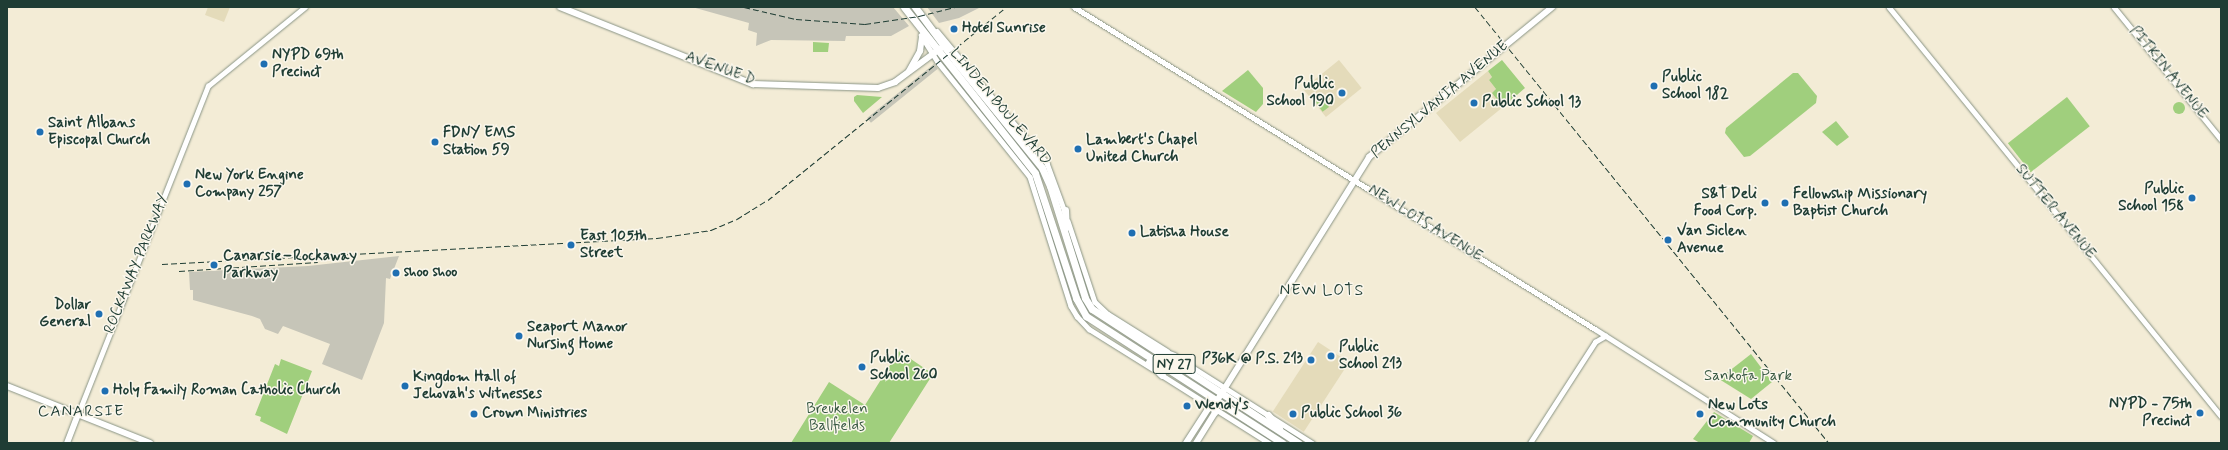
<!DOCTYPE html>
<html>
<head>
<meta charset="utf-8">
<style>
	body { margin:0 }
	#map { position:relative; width:2228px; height:450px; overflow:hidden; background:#f3ecd6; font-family:Mynerve,sans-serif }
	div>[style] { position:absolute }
	.built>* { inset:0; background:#e4dbba; transform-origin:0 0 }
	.industrial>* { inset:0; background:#c6c5b8; transform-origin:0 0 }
	.green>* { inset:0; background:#a0cf7d; transform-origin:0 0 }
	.round { border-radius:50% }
	.roads { filter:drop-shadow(0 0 1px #899485) drop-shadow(0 0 1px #899485) }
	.minor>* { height:4.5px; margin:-2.25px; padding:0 2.25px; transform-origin:2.25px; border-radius:2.25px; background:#fff }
	.major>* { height:6px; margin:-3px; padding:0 3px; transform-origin:3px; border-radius:3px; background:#fff }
	.highway>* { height:7px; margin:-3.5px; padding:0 3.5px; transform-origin:3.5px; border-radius:3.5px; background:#fff }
	.rail>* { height:1px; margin-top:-0.5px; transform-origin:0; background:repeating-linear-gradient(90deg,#1f3d34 0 6px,transparent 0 9px) }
	.dots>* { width:11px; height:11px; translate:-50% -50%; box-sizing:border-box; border:2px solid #fbf7ec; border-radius:50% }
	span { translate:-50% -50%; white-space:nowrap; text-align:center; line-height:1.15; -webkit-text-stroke:3px #fbf7ec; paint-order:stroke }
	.shield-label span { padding:1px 3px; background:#fbf7ec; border:1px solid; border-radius:3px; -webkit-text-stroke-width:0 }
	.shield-label { font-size:14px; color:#1f3d34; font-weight:700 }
	.poi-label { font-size:15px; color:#1f3d34; font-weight:700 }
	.left { translate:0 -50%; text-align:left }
	.right { translate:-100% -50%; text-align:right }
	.street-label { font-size:15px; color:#1f3d34 }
	.park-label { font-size:15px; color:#395a43 }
	.neighbourhood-label { font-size:16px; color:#1f3d34; letter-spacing:1px }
	.frame { position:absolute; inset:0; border:8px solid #1f3d34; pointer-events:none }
</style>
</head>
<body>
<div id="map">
	<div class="built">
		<div style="clip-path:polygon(208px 7px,230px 7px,224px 22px,205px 15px)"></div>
		<div style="left:1339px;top:60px;width:36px;height:46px;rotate:51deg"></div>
		<div style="clip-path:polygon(1488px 71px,1492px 77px,1489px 80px,1496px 89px,1493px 93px,1503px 107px,1460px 142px,1436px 113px)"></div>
		<div style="left:1318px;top:342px;width:37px;height:83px;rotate:33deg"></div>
	</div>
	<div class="industrial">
		<div style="clip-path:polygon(692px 7px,893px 7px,909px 26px,891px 36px,846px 36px,845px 41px,771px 40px,756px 46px,757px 33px,748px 30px,749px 23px)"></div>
		<div style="clip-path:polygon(927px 7px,981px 7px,959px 18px,939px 23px)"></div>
		<div style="left:934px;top:64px;width:6px;height:86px;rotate:51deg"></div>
		<div style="clip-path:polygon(399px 256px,390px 279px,386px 278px,384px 323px,362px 380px,322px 364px,330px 344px,283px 326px,278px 334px,265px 329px,260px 319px,252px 316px,193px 300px,193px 290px,190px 290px,189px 272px,308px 266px)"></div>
	</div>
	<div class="green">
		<div style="clip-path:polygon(813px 42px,829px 43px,828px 52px,813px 52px)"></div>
		<div style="clip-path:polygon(1502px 60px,1525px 88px,1503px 107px,1492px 93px,1496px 89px,1489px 80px,1492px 77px,1488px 71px)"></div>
		<div style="clip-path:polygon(1248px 70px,1263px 88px,1263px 104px,1256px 112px,1222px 91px)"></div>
		<div style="clip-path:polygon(1793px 73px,1798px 73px,1817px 96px,1816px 103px,1750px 156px,1744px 157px,1725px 133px,1726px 128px)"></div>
		<div style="clip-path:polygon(857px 95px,882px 97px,863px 113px,854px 101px,854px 97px)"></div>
		<div style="left:1320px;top:95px;width:15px;height:8px;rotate:53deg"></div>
		<div style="left:2067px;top:97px;width:37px;height:75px;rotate:52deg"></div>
		<div class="round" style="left:2173px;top:102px;width:12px;height:12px"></div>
		<div style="clip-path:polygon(1836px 121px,1849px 137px,1837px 146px,1822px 132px)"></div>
		<div style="clip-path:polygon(899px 351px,933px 374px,889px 443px,791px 443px,829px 382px,865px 405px)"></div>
		<div style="clip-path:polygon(1751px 354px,1772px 382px,1751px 399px,1719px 379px)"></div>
		<div style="clip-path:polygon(281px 359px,312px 371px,287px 434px,260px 421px,261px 417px,255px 415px,275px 364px,279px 366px)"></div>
		<div style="clip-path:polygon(1714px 412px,1753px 436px,1749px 443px,1700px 443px,1693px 439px)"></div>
	</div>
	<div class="roads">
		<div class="minor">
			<div style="left:1074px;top:7px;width:612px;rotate:31.72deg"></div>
			<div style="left:1595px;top:329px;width:212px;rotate:32.5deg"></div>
			<div style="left:1889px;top:7px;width:527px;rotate:50.93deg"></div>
			<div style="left:2114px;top:7px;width:170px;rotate:51deg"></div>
			<div style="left:937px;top:31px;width:172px;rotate:50.2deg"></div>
			<div style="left:1047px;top:163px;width:52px;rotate:69.8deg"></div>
			<div style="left:921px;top:35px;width:32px;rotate:58deg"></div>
			<div style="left:938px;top:62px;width:147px;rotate:51.3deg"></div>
			<div style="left:1030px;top:177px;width:135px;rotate:72.4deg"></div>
			<div style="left:1071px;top:306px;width:12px;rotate:59deg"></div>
			<div style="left:1077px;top:316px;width:18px;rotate:47deg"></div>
			<div style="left:1089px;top:329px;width:75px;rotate:32deg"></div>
			<div style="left:1068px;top:221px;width:85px;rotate:71.6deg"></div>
			<div style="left:1095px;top:302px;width:18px;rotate:43deg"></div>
			<div style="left:1108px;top:314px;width:70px;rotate:32.1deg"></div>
			<div style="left:1173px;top:355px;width:165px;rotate:32.3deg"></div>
			<div style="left:1160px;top:374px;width:129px;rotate:32.3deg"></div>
			<div style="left:78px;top:414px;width:353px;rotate:-68.4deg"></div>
			<div style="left:208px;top:86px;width:125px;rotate:-39.2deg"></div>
			<div style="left:1530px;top:443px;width:120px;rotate:-57.2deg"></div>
			<div style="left:1595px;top:342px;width:12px;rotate:-31deg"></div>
		</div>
		<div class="major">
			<div style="left:560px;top:7px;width:208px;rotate:21.8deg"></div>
			<div style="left:753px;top:84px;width:125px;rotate:1.8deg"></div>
			<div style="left:878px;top:88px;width:18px;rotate:-19deg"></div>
			<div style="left:895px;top:82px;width:57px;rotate:-36.5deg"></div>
			<div style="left:909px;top:71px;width:23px;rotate:-61deg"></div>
			<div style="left:920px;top:51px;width:15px;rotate:-82deg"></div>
			<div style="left:7px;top:386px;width:154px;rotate:21.7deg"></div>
			<div style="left:67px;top:443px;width:31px;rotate:-69deg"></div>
			<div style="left:1186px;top:443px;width:40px;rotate:-57.1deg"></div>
			<div style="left:1208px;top:409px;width:5px;rotate:-22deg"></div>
			<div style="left:1213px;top:407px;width:295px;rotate:-58deg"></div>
			<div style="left:1369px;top:157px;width:237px;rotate:-39.3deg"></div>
			<div style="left:1196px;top:443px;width:36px;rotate:-58deg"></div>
			<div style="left:1215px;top:413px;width:6px;rotate:-108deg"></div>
		</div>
		<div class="highway">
			<div style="left:904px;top:7px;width:211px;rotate:51.7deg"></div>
			<div style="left:1035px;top:173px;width:132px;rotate:71.8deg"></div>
			<div style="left:1076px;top:298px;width:21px;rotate:61deg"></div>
			<div style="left:1086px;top:316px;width:234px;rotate:32.9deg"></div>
			<div style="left:915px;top:7px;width:69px;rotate:53.3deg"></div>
			<div style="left:956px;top:62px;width:136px;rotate:50.9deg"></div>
			<div style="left:1042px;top:168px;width:20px;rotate:66deg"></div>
			<div style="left:1050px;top:186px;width:117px;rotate:72.6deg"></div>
			<div style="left:1085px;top:298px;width:13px;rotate:58deg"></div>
			<div style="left:1092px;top:309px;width:246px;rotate:33deg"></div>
			<div style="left:1065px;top:210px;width:17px;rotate:87deg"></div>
			<div style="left:1156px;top:349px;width:19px;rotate:21deg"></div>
			<div style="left:1149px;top:362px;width:18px;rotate:45deg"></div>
			<div style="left:1268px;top:415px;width:17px;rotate:50deg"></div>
		</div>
	</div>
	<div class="rail">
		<div style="left:744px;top:7px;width:53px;rotate:13deg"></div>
		<div style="left:796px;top:19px;width:69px;rotate:4.1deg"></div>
		<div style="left:865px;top:24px;width:55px;rotate:-8.4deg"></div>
		<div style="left:919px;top:16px;width:38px;rotate:-14deg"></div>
		<div style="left:1475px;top:7px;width:562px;rotate:50.93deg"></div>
		<div style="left:162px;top:264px;width:496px;rotate:-3deg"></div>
		<div style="left:657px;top:238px;width:55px;rotate:-8.4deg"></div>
		<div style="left:711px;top:230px;width:28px;rotate:-23deg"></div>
		<div style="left:737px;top:219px;width:36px;rotate:-32deg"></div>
		<div style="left:768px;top:200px;width:306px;rotate:-39deg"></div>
		<div style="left:179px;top:271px;width:139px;rotate:-3.7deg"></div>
	</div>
	<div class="dots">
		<div style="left:954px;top:29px;background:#1f6fb2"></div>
		<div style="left:264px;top:64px;background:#1f6fb2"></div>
		<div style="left:1654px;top:86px;background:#1f6fb2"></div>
		<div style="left:1342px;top:93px;background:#1f6fb2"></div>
		<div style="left:1474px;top:103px;background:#1f6fb2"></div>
		<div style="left:40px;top:132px;background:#1f6fb2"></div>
		<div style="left:435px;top:142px;background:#1f6fb2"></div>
		<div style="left:1078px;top:149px;background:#1f6fb2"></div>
		<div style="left:187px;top:184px;background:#1f6fb2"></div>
		<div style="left:2192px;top:198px;background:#1f6fb2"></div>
		<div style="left:1765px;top:203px;background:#1f6fb2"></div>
		<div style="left:1785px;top:203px;background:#1f6fb2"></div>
		<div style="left:1132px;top:233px;background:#1f6fb2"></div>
		<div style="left:1668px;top:240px;background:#1f6fb2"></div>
		<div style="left:571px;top:245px;background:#1f6fb2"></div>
		<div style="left:214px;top:265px;background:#1f6fb2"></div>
		<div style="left:396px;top:273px;background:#1f6fb2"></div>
		<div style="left:99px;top:314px;background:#1f6fb2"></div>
		<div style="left:519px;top:336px;background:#1f6fb2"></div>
		<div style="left:1331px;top:356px;background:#1f6fb2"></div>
		<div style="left:1311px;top:360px;background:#1f6fb2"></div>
		<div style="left:862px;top:367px;background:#1f6fb2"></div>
		<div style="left:405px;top:386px;background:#1f6fb2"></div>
		<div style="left:105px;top:391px;background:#1f6fb2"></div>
		<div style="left:1187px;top:406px;background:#1f6fb2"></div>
		<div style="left:2200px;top:413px;background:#1f6fb2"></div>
		<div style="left:474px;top:414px;background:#1f6fb2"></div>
		<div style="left:1293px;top:414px;background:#1f6fb2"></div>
		<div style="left:1700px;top:414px;background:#1f6fb2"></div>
	</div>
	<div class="shield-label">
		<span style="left:1174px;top:364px">NY 27</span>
	</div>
	<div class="poi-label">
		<span class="left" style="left:962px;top:29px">Hotel Sunrise</span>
		<span class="left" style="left:272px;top:64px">NYPD 69th<br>Precinct</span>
		<span class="left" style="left:1662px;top:86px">Public<br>School 182</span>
		<span class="right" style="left:1334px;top:93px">Public<br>School 190</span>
		<span class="left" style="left:1482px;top:103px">Public School 13</span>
		<span class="left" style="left:48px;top:132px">Saint Albans<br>Episcopal Church</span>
		<span class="left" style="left:443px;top:142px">FDNY EMS<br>Station 59</span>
		<span class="left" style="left:1086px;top:149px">Lambert's Chapel<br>United Church</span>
		<span class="left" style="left:195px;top:184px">New York Engine<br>Company 257</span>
		<span class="right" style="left:2184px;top:198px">Public<br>School 158</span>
		<span class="right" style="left:1757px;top:203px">S&amp;T Deli<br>Food Corp.</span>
		<span class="left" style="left:1793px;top:203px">Fellowship Missionary<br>Baptist Church</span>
		<span class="left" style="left:1677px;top:240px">Van Siclen<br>Avenue</span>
		<span class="left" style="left:1140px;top:233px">Latisha House</span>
		<span class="left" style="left:580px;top:245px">East 105th<br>Street</span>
		<span class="left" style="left:223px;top:265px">Canarsie–Rockaway<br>Parkway</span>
		<span class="left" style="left:404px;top:273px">shoo shoo</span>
		<span class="right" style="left:91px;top:314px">Dollar<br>General</span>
		<span class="left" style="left:527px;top:336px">Seaport Manor<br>Nursing Home</span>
		<span class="left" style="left:1339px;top:356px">Public<br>School 213</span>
		<span class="left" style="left:870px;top:367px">Public<br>School 260</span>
		<span class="right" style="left:1303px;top:360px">P36K @ P.S. 213</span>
		<span class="left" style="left:413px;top:386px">Kingdom Hall of<br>Jehovah's Witnesses</span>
		<span class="left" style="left:113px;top:391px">Holy Family Roman Catholic Church</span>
		<span class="right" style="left:2192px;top:413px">NYPD - 75th<br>Precinct</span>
		<span class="left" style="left:1708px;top:414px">New Lots<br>Community Church</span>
		<span class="left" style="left:1195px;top:406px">Wendy's</span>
		<span class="left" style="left:482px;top:414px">Crown Ministries</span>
		<span class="left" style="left:1301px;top:414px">Public School 36</span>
	</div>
	<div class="street-label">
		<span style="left:720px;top:69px;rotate:20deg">AVENUE D</span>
		<span style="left:2168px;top:73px;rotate:51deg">PITKIN AVENUE</span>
		<span style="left:1440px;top:100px;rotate:-40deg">PENNSYLVANIA AVENUE</span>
		<span style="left:1000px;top:107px;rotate:50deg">LINDEN BOULEVARD</span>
		<span style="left:2055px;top:212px;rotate:51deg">SUTTER AVENUE</span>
		<span style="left:1425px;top:224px;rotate:32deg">NEW LOTS AVENUE</span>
		<span style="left:137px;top:264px;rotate:-68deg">ROCKAWAY PARKWAY</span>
	</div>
	<div class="park-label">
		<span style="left:1748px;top:377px">Sankofa Park</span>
		<span style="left:837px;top:418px">Breukelen<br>Ballfields</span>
	</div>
	<div class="neighbourhood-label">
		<span style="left:1322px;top:291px">NEW LOTS</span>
		<span style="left:81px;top:412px">CANARSIE</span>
	</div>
	<div class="frame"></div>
</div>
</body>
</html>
